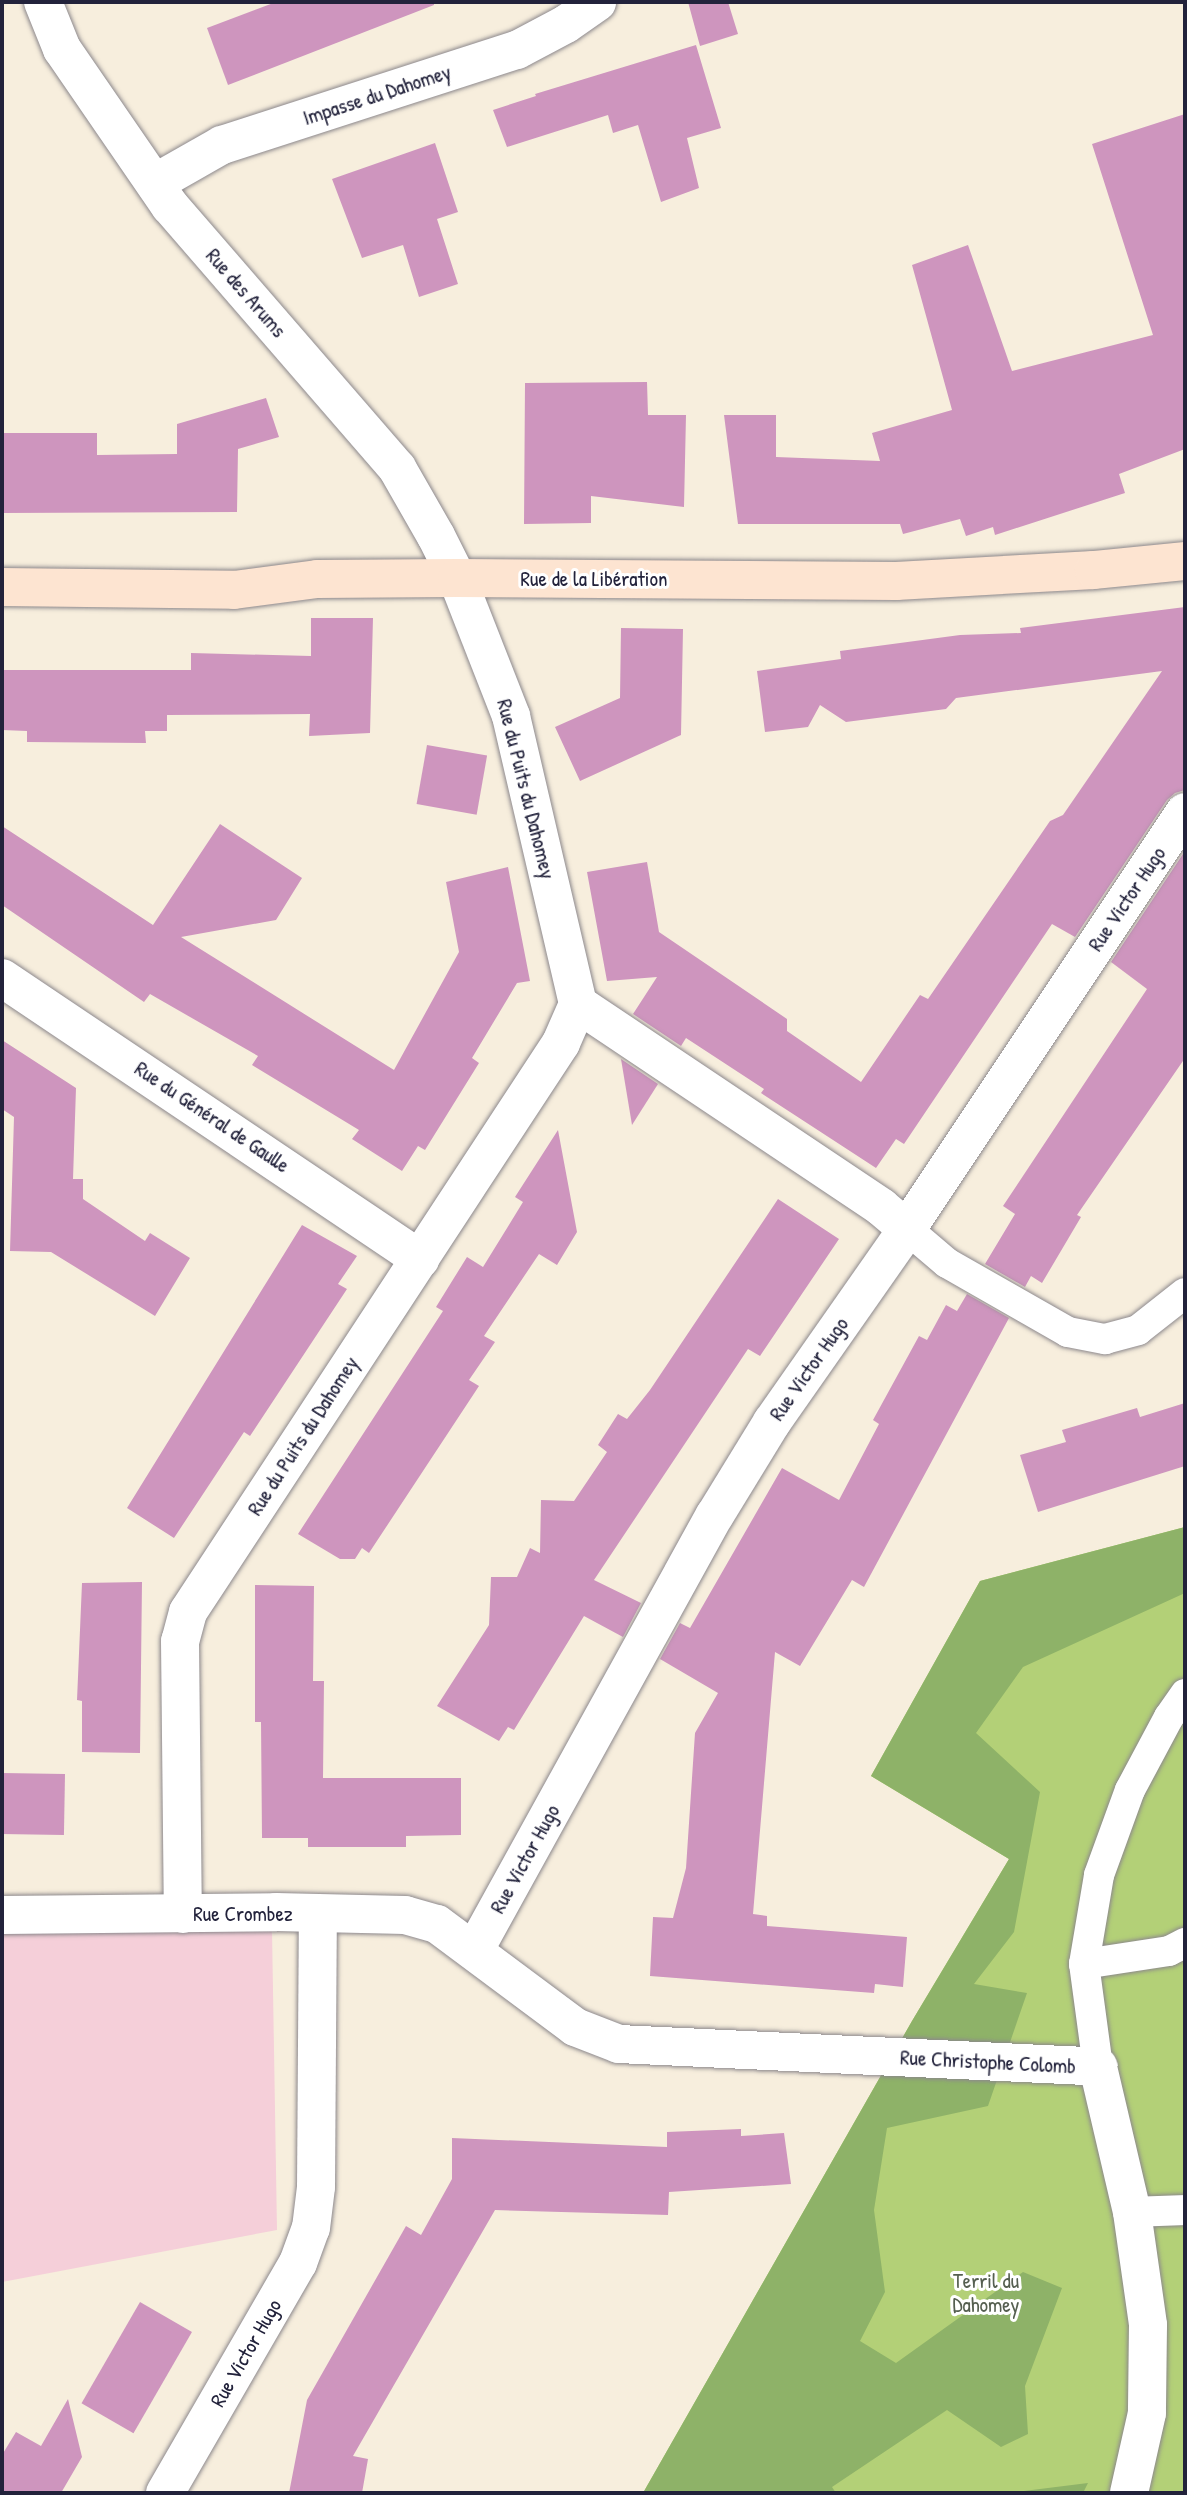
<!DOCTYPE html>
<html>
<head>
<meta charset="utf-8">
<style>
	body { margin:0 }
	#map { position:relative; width:1187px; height:2495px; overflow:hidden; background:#f7eedd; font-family:"Patrick Hand",sans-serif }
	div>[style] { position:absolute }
	.built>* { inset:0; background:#f5cfd9 }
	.green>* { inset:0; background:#b3d077 }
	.forest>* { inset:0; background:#8eb268 }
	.building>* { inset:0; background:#ce95be; transform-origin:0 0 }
	.roads { filter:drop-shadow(0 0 2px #8c888c) drop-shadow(0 0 2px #8c888c) }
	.lane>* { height:30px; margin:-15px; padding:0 15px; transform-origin:15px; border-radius:15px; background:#fff }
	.street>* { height:38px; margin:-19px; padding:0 19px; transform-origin:19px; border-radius:19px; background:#fff }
	.secondary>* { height:38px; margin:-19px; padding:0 19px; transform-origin:19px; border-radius:19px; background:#fde4d1 }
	span { translate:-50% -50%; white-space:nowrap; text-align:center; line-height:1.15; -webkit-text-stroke:6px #fff; paint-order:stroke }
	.street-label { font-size:21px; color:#22223b }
	.park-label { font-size:21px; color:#555f50 }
	.frame { position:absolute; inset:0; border:4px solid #22223b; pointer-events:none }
</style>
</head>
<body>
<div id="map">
	<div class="built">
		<div style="clip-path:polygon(2px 1928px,272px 1930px,277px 2230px,2px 2282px)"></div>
	</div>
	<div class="green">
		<div style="clip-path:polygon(1185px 1527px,1185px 2493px,643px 2493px,912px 2021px,1009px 1859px,871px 1776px,980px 1581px)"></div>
	</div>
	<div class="forest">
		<div style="clip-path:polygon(1185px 1527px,1185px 1593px,1023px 1667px,976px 1733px,1040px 1792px,1014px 1932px,974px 1984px,1027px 1993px,988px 2106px,887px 2128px,874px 2210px,885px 2292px,860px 2341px,896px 2363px,1023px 2272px,1062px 2288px,1025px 2386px,1028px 2434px,1001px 2447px,947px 2410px,832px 2487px,836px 2493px,643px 2493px,912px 2021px,1009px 1859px,871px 1776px,980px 1581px)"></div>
		<div style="clip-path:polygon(1088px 2483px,1083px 2493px,1008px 2493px)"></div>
	</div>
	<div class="building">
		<div style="clip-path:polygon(276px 2px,434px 2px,434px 5px,228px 85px,207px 28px)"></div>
		<div style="clip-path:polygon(688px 2px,728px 2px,738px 34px,700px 46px)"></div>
		<div style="clip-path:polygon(696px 45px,721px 128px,687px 138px,699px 188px,661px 202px,638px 125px,613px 133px,608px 115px,507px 147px,493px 110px,536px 96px,535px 94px)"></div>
		<div style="clip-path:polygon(1185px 114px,1185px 449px,1119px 474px,1125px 493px,995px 535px,993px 527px,966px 536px,960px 519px,903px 534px,900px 524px,738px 524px,724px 415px,776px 415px,776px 457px,880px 461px,872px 433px,952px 410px,912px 265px,968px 245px,1012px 371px,1153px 335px,1092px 144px)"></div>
		<div style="clip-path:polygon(435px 143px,458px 212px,437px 219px,458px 284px,419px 297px,403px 245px,362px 258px,332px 179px)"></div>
		<div style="clip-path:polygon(647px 382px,648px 415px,686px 415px,684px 507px,591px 496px,591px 523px,524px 524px,525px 383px)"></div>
		<div style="clip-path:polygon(266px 398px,279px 437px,238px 449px,237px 512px,2px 513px,2px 433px,97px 433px,97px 455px,177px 454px,177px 424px)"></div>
		<div style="clip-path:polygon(1185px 607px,1185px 790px,1175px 793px,1167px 800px,1075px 937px,1052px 924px,904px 1144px,896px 1139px,876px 1168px,761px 1093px,764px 1089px,686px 1038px,681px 1046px,633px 1014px,657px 977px,607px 981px,587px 872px,647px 862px,659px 932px,787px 1019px,787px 1031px,861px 1082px,920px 995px,928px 999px,1050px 821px,1063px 815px,1162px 671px,956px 698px,946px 709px,846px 722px,820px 705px,808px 727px,765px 732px,757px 671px,841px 659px,840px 651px,960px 635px,1021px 633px,1020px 628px)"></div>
		<div style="clip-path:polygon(311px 618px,373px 618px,370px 733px,309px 736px,310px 714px,167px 715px,167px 731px,145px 731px,146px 743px,27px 742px,27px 731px,2px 730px,2px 670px,191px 670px,191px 653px,311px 656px)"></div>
		<div style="clip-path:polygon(621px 628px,683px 629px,681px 735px,580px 781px,555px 727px,620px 698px)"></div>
		<div style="left:427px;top:745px;width:61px;height:60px;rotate:10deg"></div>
		<div style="clip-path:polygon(220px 824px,302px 878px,276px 920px,181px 937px,394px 1070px,459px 952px,446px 882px,508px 867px,530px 981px,517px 983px,472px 1058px,479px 1063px,425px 1150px,418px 1146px,402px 1171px,352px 1139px,359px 1130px,252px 1065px,258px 1056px,150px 994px,144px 1002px,2px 905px,2px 826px,153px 925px)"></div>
		<div style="clip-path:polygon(1185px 851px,1185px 1058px,1077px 1215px,1081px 1217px,1042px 1283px,1031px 1276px,1025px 1287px,985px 1264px,1015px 1214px,1003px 1206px,1147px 989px,1111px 962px)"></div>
		<div style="clip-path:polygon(2px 1040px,76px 1088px,73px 1179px,83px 1179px,83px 1199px,145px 1241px,150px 1233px,190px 1258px,155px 1316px,51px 1252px,10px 1251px,14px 1117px,2px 1109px)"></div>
		<div style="clip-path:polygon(621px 1059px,658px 1084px,632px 1125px)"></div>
		<div style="clip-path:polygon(558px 1130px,577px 1232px,557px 1265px,539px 1254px,484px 1336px,495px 1342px,469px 1380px,479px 1386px,369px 1553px,362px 1548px,355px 1559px,340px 1559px,298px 1534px,443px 1311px,436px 1307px,467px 1257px,483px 1267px,523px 1202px,515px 1197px)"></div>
		<div style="clip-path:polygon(778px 1199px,839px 1239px,760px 1356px,748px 1349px,594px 1580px,641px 1603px,623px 1637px,584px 1616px,514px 1730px,508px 1727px,499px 1741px,437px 1706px,489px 1625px,491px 1577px,517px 1577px,530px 1548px,540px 1553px,541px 1500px,574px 1501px,607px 1452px,598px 1445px,618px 1414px,627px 1419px,650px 1390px)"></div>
		<div style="clip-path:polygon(302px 1225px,357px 1256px,338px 1284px,347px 1289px,250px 1436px,244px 1432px,174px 1538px,127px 1508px)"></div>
		<div style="clip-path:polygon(967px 1294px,1009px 1318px,864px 1587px,852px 1580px,800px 1666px,775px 1652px,753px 1914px,767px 1916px,767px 1926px,907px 1937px,903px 1987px,875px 1984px,874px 1993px,650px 1976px,653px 1917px,673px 1918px,686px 1868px,695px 1733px,718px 1693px,660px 1659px,680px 1623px,690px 1628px,782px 1468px,839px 1500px,879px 1424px,873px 1420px,919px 1336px,927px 1340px,946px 1305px,957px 1311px)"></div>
		<div style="clip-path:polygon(1185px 1403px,1185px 1466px,1038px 1512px,1020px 1455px,1066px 1442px,1062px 1430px,1137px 1408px,1140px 1417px)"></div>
		<div style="clip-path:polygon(142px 1582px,140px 1753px,82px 1752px,82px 1701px,77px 1700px,82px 1583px)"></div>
		<div style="clip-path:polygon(255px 1585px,314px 1586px,313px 1681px,324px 1681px,323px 1778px,461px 1778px,461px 1835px,406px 1836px,406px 1847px,308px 1847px,308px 1838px,262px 1838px,261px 1722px,255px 1722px)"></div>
		<div style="left:65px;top:1774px;width:61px;height:63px;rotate:91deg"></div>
		<div style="clip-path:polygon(741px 2129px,741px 2136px,784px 2133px,791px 2184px,669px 2192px,668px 2215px,495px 2210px,353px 2456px,368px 2459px,362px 2493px,289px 2493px,307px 2400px,406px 2226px,421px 2235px,452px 2179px,452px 2138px,667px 2147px,667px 2132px)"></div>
		<div style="left:140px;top:2302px;width:60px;height:117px;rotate:30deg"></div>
		<div style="clip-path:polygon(68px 2399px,82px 2457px,61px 2493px,2px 2493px,2px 2455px,16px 2432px,41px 2446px)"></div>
	</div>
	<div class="roads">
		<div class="lane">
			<div style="left:907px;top:1229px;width:52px;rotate:40.4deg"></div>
			<div style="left:947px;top:1263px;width:139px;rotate:29.7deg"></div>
			<div style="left:1068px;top:1332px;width:38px;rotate:11deg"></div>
			<div style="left:1105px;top:1339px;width:34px;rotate:-15deg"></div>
			<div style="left:1138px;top:1330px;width:60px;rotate:-38.2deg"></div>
			<div style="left:1084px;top:1964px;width:86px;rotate:-8.7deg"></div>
			<div style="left:1169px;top:1951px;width:18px;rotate:-27deg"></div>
			<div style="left:1098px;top:2067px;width:104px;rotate:-97.7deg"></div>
			<div style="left:1084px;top:1964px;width:90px;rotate:-80.4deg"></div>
			<div style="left:1099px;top:1875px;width:90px;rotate:-70deg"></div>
			<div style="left:1130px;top:1790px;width:83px;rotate:-61.9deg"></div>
			<div style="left:1169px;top:1717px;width:28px;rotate:-55deg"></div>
			<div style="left:1132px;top:2212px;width:53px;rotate:-2.2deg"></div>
		</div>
		<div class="street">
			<div style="left:43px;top:2px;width:51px;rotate:68deg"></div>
			<div style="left:62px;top:49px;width:191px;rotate:55.5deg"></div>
			<div style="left:170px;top:206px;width:347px;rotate:49.1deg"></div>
			<div style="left:397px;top:468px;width:78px;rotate:60.2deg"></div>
			<div style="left:436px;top:536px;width:47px;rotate:63.4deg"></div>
			<div style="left:457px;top:578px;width:148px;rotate:68.6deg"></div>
			<div style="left:511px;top:716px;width:296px;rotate:76.9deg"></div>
			<div style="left:578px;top:1004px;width:43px;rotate:113.6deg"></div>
			<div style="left:561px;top:1043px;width:680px;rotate:123.25deg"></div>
			<div style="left:188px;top:1612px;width:30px;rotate:105deg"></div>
			<div style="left:180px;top:1641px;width:273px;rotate:89.4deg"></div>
			<div style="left:155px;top:183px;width:77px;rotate:-29.6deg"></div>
			<div style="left:222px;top:145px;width:310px;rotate:-17.9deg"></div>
			<div style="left:517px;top:50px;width:55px;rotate:-28deg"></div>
			<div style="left:566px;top:24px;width:38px;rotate:-35deg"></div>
			<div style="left:2px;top:978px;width:504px;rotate:33.91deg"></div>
			<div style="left:578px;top:1004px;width:365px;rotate:33.8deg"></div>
			<div style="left:881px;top:1207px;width:34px;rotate:40deg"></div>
			<div style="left:2px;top:1915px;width:274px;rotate:-0.6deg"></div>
			<div style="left:276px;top:1912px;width:129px;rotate:1.3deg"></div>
			<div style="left:405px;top:1915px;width:33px;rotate:16deg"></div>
			<div style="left:437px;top:1924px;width:172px;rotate:36.7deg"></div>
			<div style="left:575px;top:2027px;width:47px;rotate:21.1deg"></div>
			<div style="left:619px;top:2044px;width:480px;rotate:2.7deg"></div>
			<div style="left:1098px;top:2067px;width:149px;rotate:76.8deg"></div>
			<div style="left:1132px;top:2212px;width:114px;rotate:81.9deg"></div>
			<div style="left:1148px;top:2325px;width:88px;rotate:90.7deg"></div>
			<div style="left:1147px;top:2413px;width:82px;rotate:102.7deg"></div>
			<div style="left:474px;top:1951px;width:498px;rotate:-61.1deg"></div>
			<div style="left:715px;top:1515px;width:109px;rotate:-58.5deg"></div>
			<div style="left:772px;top:1422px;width:236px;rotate:-55deg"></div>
			<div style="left:907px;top:1229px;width:501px;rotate:-56.31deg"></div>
			<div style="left:165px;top:2493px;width:266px;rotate:-60deg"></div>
			<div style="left:298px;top:2263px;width:37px;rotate:-70deg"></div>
			<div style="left:311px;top:2228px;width:41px;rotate:-83deg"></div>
			<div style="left:316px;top:2187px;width:273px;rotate:-89.6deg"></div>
		</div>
		<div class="secondary">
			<div style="left:2px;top:587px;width:232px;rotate:0.7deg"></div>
			<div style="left:234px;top:590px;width:84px;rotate:-7.5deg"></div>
			<div style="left:317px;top:579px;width:140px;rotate:-0.4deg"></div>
			<div style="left:457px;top:578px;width:439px;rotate:0.4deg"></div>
			<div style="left:896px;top:581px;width:198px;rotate:-3.2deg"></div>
			<div style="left:1094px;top:570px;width:91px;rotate:-5.6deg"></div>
		</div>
	</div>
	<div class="street-label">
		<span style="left:377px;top:95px;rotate:-18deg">Impasse du Dahomey</span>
		<span style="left:246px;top:293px;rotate:49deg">Rue des Arums</span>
		<span style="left:594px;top:579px">Rue de la Libération</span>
		<span style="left:526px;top:789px;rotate:76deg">Rue du Puits du Dahomey</span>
		<span style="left:1127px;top:899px;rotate:-56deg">Rue Victor Hugo</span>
		<span style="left:212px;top:1117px;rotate:34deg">Rue du Général de Gaulle</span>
		<span style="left:809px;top:1369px;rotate:-55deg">Rue Victor Hugo</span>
		<span style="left:303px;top:1436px;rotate:-57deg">Rue du Puits du Dahomey</span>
		<span style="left:525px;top:1859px;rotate:-61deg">Rue Victor Hugo</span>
		<span style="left:243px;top:1914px">Rue Crombez</span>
		<span style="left:988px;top:2062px;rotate:3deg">Rue Christophe Colomb</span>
		<span style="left:246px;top:2353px;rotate:-60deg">Rue Victor Hugo</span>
	</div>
	<div class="park-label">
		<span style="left:986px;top:2293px">Terril du<br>Dahomey</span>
	</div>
	<div class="frame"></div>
</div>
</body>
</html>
